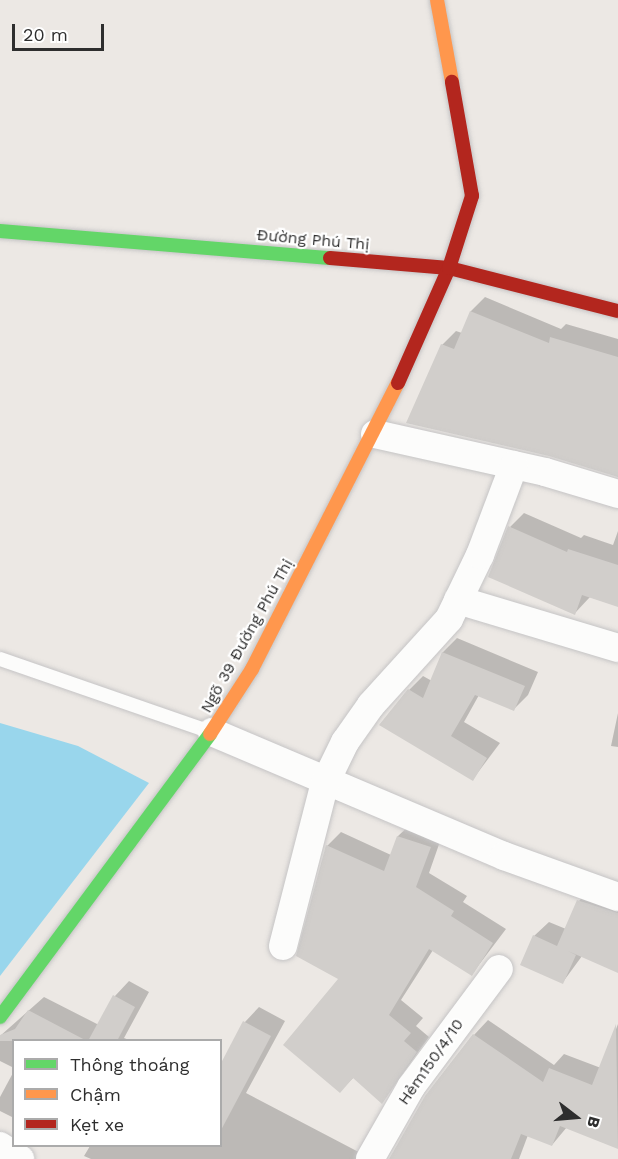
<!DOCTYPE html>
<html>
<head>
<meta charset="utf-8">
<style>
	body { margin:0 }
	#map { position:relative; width:618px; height:1159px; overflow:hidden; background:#ece8e4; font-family:"Work Sans",sans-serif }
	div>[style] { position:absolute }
	.water>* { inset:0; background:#99d6ec }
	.shadow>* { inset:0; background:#0003 }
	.building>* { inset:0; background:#d1cecb }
	.roads { filter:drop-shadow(0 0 2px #c5c4c5) drop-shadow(0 0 2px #c5c4c5) }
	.lane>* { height:14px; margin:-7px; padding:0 7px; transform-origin:7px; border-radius:7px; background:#fcfcfb }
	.street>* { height:28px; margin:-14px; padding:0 14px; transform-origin:14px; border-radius:14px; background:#fcfcfb }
	.fast>* { height:14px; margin:-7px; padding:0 7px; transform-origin:7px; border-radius:7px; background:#63d668 }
	.slow>* { height:14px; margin:-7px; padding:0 7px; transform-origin:7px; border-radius:7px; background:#ff974d }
	.jam>* { height:14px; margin:-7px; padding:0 7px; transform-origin:7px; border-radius:7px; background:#b3261e }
	span { translate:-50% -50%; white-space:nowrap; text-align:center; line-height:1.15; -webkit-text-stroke:4.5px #fff; paint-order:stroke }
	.street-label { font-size:16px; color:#2e2e2e }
	.legend { position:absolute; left:12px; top:1039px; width:210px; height:108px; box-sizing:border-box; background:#fff; border:2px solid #ababab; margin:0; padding:8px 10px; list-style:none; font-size:18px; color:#2e2e2e }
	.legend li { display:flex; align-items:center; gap:12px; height:30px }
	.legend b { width:30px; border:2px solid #ababab }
	.north { position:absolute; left:546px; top:1087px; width:60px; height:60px; -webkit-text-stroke:4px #fff; paint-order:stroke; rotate:106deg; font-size:16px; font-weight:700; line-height:24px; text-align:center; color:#2e2e2e }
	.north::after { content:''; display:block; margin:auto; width:21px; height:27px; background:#2e2e2e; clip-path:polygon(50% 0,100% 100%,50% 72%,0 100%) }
	.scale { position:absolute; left:12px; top:24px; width:92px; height:27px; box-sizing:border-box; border:3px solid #2e2e2e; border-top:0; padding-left:8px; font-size:18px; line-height:21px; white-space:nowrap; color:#2e2e2e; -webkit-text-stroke:4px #fff; paint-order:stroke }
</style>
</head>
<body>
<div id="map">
	<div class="water">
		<div style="clip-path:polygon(0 723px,78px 746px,149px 783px,0 976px)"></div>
	</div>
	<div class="shadow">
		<div style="clip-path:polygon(485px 297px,561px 329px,566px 324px,618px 339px,618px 477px,442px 345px,456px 331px,462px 333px,471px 311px)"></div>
		<div style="clip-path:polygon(524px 513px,581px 538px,584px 535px,613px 545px,618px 531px,618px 606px,590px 597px,575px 613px,510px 527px)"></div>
		<div style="clip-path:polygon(457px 638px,538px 672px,528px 695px,514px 709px,479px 695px,464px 722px,500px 743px,473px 779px,409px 690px,423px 676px,432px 681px,443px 652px)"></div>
		<div style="clip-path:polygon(618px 713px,618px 747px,611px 746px)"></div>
		<div style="clip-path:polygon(412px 823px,443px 833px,429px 873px,467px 896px,463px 902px,506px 929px,472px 974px,433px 950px,401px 1000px,423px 1018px,416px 1026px,429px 1037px,382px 1102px,354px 1077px,340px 1091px,340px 979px,327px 846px,341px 832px,391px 855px,398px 836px)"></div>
		<div style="clip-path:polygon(593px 886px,618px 894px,618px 971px,582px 956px,563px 982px,534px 936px,549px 922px,566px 929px,579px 901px)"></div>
		<div style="clip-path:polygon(129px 981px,149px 992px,124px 1038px,129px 1040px,14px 1040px,14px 1068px,0 1061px,0 1036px,44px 997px,99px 1025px,115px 996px)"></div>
		<div style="clip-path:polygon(259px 1007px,285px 1021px,246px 1093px,372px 1159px,91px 1159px,84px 1156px,90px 1146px,220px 1146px,220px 1068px,245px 1022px)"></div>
		<div style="clip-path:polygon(488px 1020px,554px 1065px,564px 1054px,601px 1068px,618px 1024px,618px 1148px,567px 1127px,552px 1145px,528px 1135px,519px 1159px,391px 1159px,474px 1035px)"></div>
		<div style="clip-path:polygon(14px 1071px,14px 1118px,0 1111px,0 1097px)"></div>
	</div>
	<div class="building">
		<div style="clip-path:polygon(470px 311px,549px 343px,550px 337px,618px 357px,618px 477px,549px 456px,406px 423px,441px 344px,454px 349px)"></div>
		<div style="clip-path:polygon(508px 526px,567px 552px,568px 549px,618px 565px,618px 607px,582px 595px,575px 615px,488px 577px)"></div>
		<div style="clip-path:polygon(442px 652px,525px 686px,514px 711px,475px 695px,451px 736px,487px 758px,473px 781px,379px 725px,408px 689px,423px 698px)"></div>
		<div style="clip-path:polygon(397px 836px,431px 847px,416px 887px,454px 911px,451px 916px,493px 943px,472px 976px,429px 949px,389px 1015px,411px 1033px,404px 1041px,417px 1052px,382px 1104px,353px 1078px,340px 1093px,283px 1045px,338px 979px,296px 956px,326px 845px,384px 871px)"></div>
		<div style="clip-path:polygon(577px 900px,618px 913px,618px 973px,568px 951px,576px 955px,563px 984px,520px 965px,533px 935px,557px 946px)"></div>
		<div style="clip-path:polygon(113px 995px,135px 1007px,117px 1041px,88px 1041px)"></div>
		<div style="clip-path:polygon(28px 1010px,87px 1041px,0 1041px,0 1035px,15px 1029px)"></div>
		<div style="clip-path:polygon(243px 1021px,271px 1036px,220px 1132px,220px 1065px)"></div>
		<div style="clip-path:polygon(616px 1024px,618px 1149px,560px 1126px,552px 1146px,521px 1134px,511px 1159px,389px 1159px,425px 1096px,473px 1034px,543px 1082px,549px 1068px,592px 1085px)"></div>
	</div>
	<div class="roads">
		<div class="lane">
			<div style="left:0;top:659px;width:223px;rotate:19.1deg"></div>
		</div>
		<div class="street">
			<div style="left:375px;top:434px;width:174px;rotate:12.6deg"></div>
			<div style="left:545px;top:472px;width:76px;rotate:16.8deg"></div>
			<div style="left:458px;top:600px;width:167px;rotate:16.7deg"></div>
			<div style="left:212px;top:732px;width:317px;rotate:23deg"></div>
			<div style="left:504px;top:856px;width:121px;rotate:19.8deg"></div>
			<div style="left:283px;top:946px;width:168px;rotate:-75.6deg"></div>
			<div style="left:325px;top:783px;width:46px;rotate:-64deg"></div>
			<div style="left:345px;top:742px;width:45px;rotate:-54.9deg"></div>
			<div style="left:371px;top:705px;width:116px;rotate:-47.8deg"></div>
			<div style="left:449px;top:619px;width:71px;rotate:-64.2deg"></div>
			<div style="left:480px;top:555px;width:96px;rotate:-69.3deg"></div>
			<div style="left:0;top:1146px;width:24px;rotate:33deg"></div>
			<div style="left:370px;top:1159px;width:83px;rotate:-60.3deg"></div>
			<div style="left:411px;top:1087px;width:147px;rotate:-53.3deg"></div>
		</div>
		<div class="fast">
			<div style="left:0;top:231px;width:331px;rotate:4.7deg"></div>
			<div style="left:0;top:1017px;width:352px;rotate:-53.4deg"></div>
		</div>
		<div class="slow">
			<div style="left:437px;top:0;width:83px;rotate:79.6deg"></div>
			<div style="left:210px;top:734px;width:77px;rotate:-57.1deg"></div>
			<div style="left:252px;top:669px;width:321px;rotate:-63deg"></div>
		</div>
		<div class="jam">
			<div style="left:330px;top:258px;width:119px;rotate:4.8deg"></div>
			<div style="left:449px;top:268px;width:174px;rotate:14.3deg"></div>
			<div style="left:398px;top:383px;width:126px;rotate:-66.1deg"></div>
			<div style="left:449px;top:268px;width:76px;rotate:-72.3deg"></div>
			<div style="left:472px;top:196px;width:116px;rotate:-100deg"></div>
		</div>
	</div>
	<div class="street-label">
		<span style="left:313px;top:240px;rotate:5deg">Đường Phú Thị</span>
		<span style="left:247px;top:636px;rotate:-61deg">Ngõ 39 Đường Phú Thị</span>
		<span style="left:431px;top:1062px;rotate:-55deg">Hẻm150/4/10</span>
	</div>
	<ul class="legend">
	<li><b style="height:8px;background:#63d668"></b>Thông thoáng</li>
	<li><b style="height:8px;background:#ff974d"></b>Chậm</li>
	<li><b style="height:8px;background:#b3261e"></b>Kẹt xe</li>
	</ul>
	<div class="north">B</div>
	<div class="scale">20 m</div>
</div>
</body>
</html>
